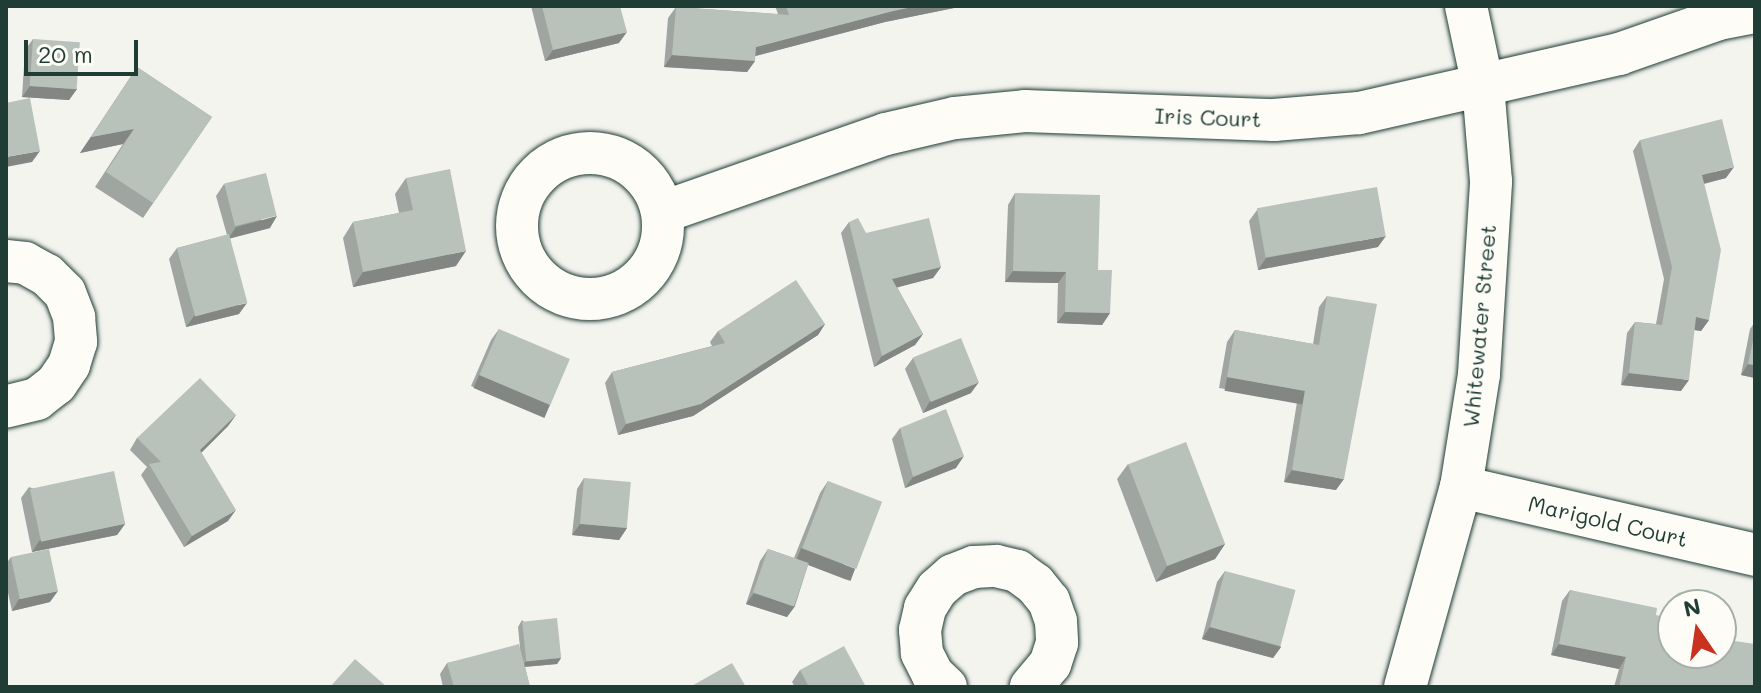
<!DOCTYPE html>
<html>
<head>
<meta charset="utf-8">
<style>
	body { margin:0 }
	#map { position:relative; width:1761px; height:693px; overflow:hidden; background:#f4f4ef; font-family:Mali,sans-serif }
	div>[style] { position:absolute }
	.roads { filter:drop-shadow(0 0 2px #1f3d34) drop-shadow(0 0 2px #1f3d34) }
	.minor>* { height:42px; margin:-21px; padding:0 21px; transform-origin:21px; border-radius:21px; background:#fdfcf7 }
	.minor>.ring { margin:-21px; padding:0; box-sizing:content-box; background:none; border:42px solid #fdfcf7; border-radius:50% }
	.wall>* { inset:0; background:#9fa6a1 }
	.shaded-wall>* { inset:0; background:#828783; transform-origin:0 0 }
	.building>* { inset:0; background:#b9c1bb; transform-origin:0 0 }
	span { translate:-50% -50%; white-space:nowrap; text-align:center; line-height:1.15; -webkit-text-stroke:6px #fdfcf7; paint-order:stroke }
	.street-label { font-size:22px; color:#1f3d34 }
	.frame { position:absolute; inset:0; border:8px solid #1f3d34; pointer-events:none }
	.north { position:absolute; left:1657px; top:589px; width:80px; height:80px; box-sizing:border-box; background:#fdfcf7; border:2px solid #a4b0a9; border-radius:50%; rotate:347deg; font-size:22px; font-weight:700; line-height:32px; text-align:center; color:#1f3d34 }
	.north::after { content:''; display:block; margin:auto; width:28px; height:36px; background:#c8321e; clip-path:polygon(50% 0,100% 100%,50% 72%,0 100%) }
	.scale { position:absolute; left:24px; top:40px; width:114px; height:36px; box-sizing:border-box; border:4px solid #1f3d34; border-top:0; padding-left:10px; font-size:24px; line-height:28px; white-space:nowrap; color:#1f3d34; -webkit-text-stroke:6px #fdfcf7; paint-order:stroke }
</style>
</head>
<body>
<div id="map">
	<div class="roads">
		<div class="minor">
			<div class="ring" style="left:517px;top:153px;width:104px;height:104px"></div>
			<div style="left:663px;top:212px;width:236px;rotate:-19.3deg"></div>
			<div style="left:886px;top:134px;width:71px;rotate:-13.1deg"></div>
			<div style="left:955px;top:118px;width:70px;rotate:-5.7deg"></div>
			<div style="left:1025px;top:111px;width:249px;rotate:2.1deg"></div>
			<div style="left:1274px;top:120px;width:85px;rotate:-4.7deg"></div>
			<div style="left:1359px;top:113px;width:267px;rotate:-12.8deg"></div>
			<div style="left:1619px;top:54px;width:106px;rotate:-19.3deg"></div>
			<div style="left:1719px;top:19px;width:37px;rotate:-11deg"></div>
			<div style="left:6px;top:261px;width:19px;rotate:6deg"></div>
			<div style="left:25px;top:263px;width:25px;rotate:29deg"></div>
			<div style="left:47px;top:275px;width:25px;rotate:45deg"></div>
			<div style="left:65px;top:293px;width:26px;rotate:69deg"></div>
			<div style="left:74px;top:317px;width:25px;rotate:85deg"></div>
			<div style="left:76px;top:342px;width:24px;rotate:107deg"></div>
			<div style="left:69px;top:365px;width:23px;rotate:124deg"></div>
			<div style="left:56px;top:384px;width:24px;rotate:142deg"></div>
			<div style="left:37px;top:399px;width:32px;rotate:166deg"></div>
			<div style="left:1461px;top:487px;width:302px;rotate:13deg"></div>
			<div style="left:946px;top:687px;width:18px;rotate:-137deg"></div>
			<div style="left:933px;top:675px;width:25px;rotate:-117deg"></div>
			<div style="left:922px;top:653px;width:23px;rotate:-95deg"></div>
			<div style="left:920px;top:630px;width:23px;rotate:-77deg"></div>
			<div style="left:925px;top:608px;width:22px;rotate:-58deg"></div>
			<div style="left:937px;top:589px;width:21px;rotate:-41deg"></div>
			<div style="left:953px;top:575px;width:22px;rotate:-21deg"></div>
			<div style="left:974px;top:567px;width:22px;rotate:-3deg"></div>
			<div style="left:996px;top:566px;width:22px;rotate:13deg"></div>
			<div style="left:1017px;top:571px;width:22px;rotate:36deg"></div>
			<div style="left:1035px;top:584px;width:22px;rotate:51deg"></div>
			<div style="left:1049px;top:601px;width:21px;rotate:71deg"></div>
			<div style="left:1056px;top:621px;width:22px;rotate:87deg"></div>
			<div style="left:1057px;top:643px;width:22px;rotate:108deg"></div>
			<div style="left:1050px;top:664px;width:30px;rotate:130deg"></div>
			<div style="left:1405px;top:687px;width:208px;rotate:-74.4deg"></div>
			<div style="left:1461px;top:487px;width:114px;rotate:-80.9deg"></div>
			<div style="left:1479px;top:374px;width:193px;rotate:-86.4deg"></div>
			<div style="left:1491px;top:181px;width:95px;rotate:-94.8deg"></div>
			<div style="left:1483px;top:86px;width:82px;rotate:-102deg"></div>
		</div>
	</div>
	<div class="wall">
		<div style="clip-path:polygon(531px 6px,620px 6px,619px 43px,545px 61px)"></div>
		<div style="clip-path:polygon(775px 6px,964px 6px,885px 22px,755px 56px,755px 61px,747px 72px,664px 67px,668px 18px,676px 7px,778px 14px)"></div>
		<div style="clip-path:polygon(33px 39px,77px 89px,69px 100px,22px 97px,25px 50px)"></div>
		<div style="clip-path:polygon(137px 67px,212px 117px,143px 218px,95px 187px,123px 144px,80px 153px)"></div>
		<div style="clip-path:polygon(1640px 140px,1726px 178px,1704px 184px,1709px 320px,1701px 331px,1694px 330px,1681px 391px,1621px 385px,1627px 333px,1635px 322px,1656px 324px,1664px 279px,1633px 151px)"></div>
		<div style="clip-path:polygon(406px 178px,456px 266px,353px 287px,343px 238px,353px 222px,399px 213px,395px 194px)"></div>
		<div style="clip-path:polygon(224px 184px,270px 228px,230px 238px,239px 314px,186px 327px,169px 259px,177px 248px,227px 235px,216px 196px)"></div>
		<div style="clip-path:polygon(1015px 193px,1098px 270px,1110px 313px,1102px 325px,1057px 323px,1058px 283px,1005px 282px,1008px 205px)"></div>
		<div style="clip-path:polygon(1257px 210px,1378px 247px,1258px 270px,1249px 221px)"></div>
		<div style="clip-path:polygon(849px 222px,866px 233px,941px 267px,933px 278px,897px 287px,923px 334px,915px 345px,874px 367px,841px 233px)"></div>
		<div style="clip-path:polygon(1327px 296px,1336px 490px,1284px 482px,1297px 402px,1219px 388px,1227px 342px,1235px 330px,1313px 344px,1319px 307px)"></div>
		<div style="clip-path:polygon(1755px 322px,1755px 378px,1741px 375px,1750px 329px)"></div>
		<div style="clip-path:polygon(825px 324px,818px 335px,693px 416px,618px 435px,605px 383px,612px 372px,712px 346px,710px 342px,718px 331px)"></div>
		<div style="clip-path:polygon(499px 329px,550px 405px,542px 416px,471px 386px,491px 340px)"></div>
		<div style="clip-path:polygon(913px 358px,971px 393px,923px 413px,905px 369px)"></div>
		<div style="clip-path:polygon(236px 415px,228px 426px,201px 453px,228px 521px,184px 547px,141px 475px,147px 467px,130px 450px,137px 438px)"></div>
		<div style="clip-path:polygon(900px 428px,956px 468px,905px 488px,892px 439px)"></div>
		<div style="clip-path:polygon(1128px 464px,1225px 544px,1215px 559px,1156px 582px,1117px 479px)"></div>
		<div style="clip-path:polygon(584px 478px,627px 528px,619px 540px,572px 535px,577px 489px)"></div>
		<div style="clip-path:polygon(828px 481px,847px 580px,808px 565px,795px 606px,787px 617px,746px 604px,760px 561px,768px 549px,794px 558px,820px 493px)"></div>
		<div style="clip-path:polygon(29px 487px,125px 524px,117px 535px,32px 552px,21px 498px)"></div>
		<div style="clip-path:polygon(11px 557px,50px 602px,12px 611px,6px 584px,6px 564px)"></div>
		<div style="clip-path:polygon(1225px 571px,1281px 647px,1273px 658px,1202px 639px,1217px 582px)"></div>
		<div style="clip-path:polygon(1570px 590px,1656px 615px,1673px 653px,1755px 687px,1614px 687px,1619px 669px,1551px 655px,1562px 601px)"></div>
		<div style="clip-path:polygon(522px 620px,561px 658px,557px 664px,525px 667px,530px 687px,443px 687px,440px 674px,447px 663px,520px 648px,518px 627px)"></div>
		<div style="clip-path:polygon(800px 670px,866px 687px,795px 687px,792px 682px)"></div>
	</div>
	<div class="shaded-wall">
		<div style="clip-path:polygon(917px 6px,964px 6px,885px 22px,748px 58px,756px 47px,893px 11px)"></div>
		<div style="clip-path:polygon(627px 32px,619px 43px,545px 61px,553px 50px)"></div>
		<div style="clip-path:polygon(672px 55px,755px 61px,747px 72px,664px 67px)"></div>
		<div style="clip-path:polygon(30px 86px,77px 89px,69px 100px,22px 97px)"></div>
		<div style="clip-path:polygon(134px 129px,123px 144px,80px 153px,91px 137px)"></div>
		<div style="clip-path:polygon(40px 151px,32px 162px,6px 167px,6px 157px)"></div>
		<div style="clip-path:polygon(1734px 167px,1726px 178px,1694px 186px,1702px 175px)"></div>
		<div style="clip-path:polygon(277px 216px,270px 228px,228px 239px,236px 227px)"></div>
		<div style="clip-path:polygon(1386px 236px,1378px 247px,1258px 270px,1266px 258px)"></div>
		<div style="clip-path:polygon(466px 251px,456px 266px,353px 287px,363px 272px)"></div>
		<div style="clip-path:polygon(941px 267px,933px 278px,884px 291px,892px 279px)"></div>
		<div style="clip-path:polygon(1013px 271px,1066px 272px,1058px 283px,1005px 282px)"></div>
		<div style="clip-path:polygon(247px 303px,239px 314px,186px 327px,194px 316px)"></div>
		<div style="clip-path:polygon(1065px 312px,1110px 313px,1102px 325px,1057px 323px)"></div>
		<div style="clip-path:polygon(1696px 317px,1709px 320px,1701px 331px,1688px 329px)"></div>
		<div style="clip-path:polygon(825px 324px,818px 335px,693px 416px,618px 435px,626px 424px)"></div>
		<div style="clip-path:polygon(923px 334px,915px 345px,874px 367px,882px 356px)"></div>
		<div style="clip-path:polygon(1748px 364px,1755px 365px,1755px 378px,1741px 375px)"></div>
		<div style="clip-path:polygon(1629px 373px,1689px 380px,1681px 391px,1621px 385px)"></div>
		<div style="left:479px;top:375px;width:77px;height:14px;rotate:23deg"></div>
		<div style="left:1227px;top:377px;width:79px;height:14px;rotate:10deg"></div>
		<div style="clip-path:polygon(979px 382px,971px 393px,923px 413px,930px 401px)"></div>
		<div style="clip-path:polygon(236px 415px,228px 426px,192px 462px,200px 450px)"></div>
		<div style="clip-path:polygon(964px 456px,956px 468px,905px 488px,913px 477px)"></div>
		<div style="clip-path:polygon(1292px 470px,1344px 479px,1336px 490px,1284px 482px)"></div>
		<div style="clip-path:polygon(236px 510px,228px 521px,184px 547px,192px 536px)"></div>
		<div style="clip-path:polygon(125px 524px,117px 535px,32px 552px,40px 540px)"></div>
		<div style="clip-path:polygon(580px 524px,627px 528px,619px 540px,572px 535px)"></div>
		<div style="clip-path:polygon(1225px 544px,1215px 559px,1156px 582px,1167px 566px)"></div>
		<div style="left:801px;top:548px;width:58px;height:13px;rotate:21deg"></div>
		<div style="clip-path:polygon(58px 591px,50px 602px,12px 611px,19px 599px)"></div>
		<div style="clip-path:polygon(754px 593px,795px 606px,787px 617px,746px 604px)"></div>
		<div style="clip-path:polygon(1210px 627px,1281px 647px,1273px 658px,1202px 639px)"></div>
		<div style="clip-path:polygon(1559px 644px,1626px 657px,1619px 669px,1551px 655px)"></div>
		<div style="clip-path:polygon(561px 658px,557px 664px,522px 667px,526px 661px)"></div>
	</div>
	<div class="building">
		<div style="clip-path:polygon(542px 6px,620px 6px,627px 32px,553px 50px)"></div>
		<div style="clip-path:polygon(786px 6px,917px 6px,893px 11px,756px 47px,755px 61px,672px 55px,676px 7px,789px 15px)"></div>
		<div style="left:33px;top:39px;width:47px;height:47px;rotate:4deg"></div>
		<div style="clip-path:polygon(137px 67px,212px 117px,153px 203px,106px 172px,134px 129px,91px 137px)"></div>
		<div style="clip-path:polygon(30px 98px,40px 151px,6px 157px,6px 103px)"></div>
		<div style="clip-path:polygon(1722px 119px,1734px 167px,1702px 175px,1721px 250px,1709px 320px,1696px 317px,1689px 380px,1629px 373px,1635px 322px,1662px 325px,1672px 267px,1640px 140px)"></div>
		<div style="clip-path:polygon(450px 169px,466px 251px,363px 272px,353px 222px,413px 210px,406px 178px)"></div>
		<div style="left:266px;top:173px;width:44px;height:43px;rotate:76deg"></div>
		<div style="left:1377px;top:187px;width:50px;height:122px;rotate:80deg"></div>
		<div style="clip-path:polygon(1015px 193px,1100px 195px,1098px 270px,1112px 270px,1110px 313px,1065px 312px,1066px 272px,1013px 271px)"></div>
		<div style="clip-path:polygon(858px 218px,866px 233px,929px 218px,941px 267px,892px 279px,923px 334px,882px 356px,849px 222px)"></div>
		<div style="left:229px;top:234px;width:71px;height:54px;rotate:75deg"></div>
		<div style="clip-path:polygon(796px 280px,825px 324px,701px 404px,626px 424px,612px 372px,725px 343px,718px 331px)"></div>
		<div style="clip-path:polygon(1327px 296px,1377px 304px,1344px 479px,1292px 470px,1305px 391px,1227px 377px,1235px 330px,1319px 345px)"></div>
		<div style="left:499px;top:329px;width:77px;height:50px;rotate:23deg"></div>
		<div style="clip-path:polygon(1755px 332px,1755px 365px,1748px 364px)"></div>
		<div style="left:961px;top:338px;width:48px;height:52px;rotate:68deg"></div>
		<div style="clip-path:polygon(200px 378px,236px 415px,200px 450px,236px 510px,192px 536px,149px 464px,161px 462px,137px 438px)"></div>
		<div style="clip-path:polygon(946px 409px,964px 456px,913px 477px,900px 428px)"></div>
		<div style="left:1186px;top:442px;width:109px;height:62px;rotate:69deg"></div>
		<div style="left:114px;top:471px;width:54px;height:86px;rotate:78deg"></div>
		<div style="left:584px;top:478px;width:47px;height:46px;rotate:5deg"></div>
		<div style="left:828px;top:481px;width:58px;height:72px;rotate:21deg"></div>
		<div style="left:49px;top:549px;width:43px;height:39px;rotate:78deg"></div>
		<div style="left:768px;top:549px;width:43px;height:46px;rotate:19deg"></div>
		<div style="left:1225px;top:571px;width:73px;height:58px;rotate:15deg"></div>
		<div style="clip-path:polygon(1570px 590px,1657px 608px,1656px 615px,1673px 619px,1673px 653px,1721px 653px,1721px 639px,1755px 644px,1755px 687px,1619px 687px,1626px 657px,1559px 644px)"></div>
		<div style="left:557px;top:618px;width:40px;height:35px;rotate:84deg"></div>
		<div style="clip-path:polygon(519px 644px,530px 687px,454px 687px,447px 663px)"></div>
		<div style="clip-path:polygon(844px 646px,866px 687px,809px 687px,800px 670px)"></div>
		<div style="clip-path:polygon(355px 659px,387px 687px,330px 687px)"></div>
		<div style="clip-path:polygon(732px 663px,746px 687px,690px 687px)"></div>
	</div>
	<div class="street-label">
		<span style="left:1208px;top:117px;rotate:2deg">Iris Court</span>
		<span style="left:1479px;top:326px;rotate:-85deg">Whitewater Street</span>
		<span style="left:1608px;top:521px;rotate:13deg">Marigold Court</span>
	</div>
	<div class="frame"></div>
	<div class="north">N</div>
	<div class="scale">20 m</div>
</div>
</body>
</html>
